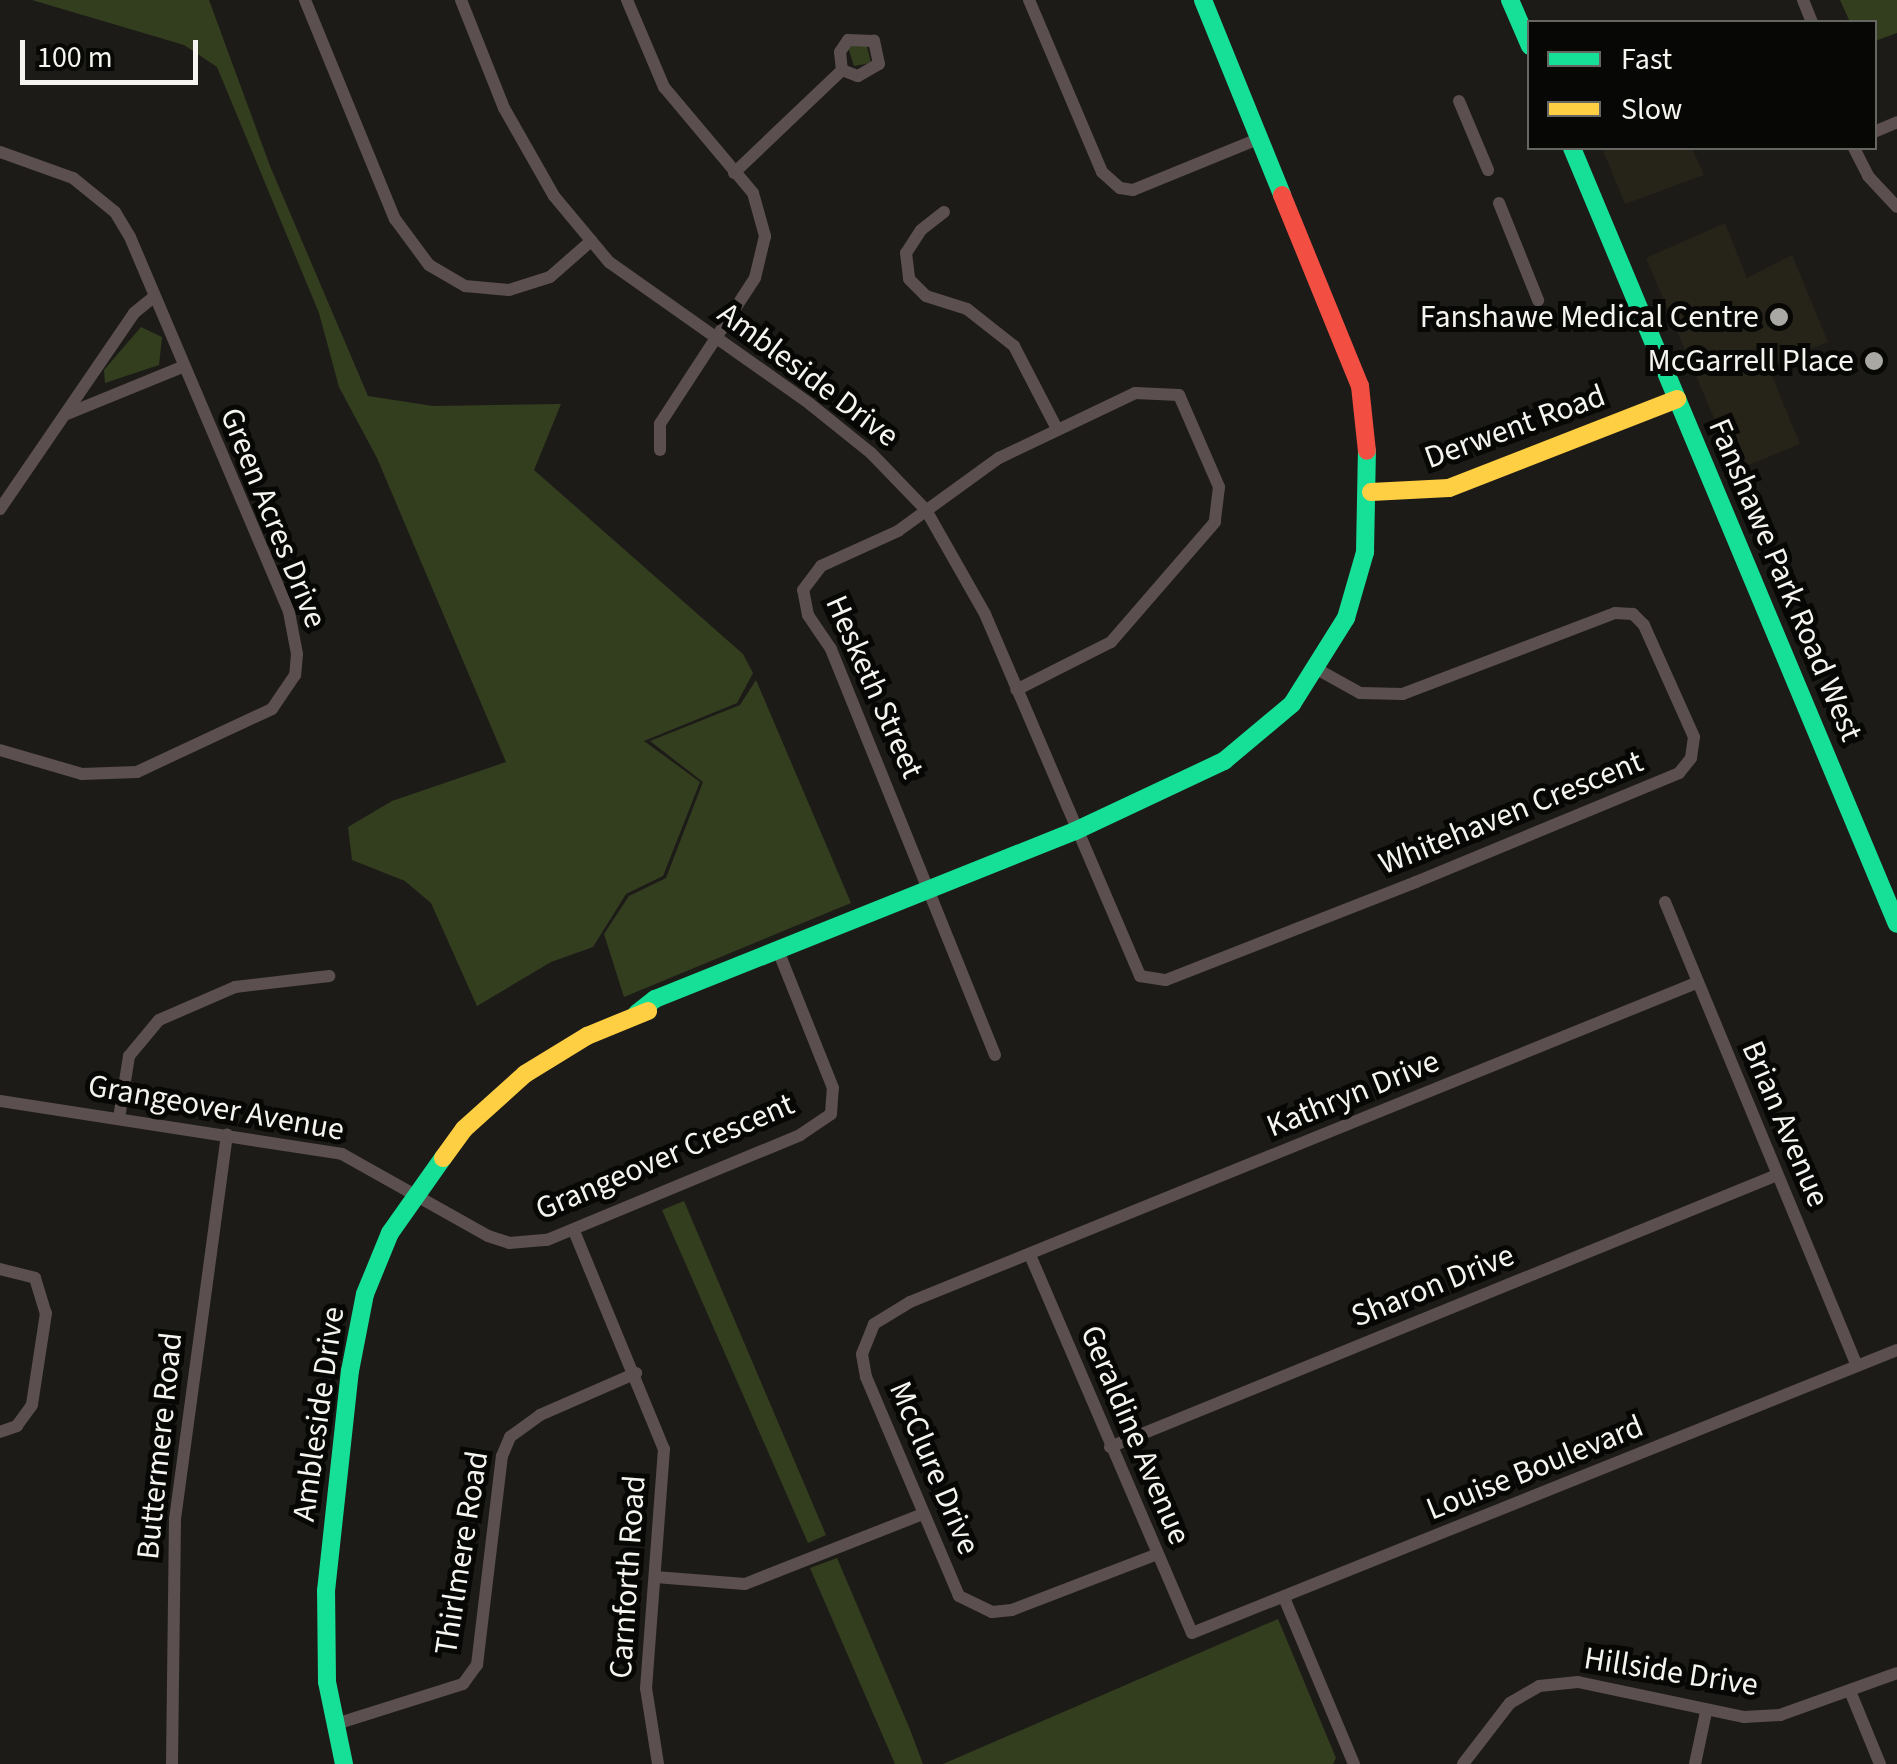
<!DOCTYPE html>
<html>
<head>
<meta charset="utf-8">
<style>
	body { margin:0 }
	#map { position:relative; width:1897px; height:1764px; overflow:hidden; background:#1d1b18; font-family:"Source Sans 3",sans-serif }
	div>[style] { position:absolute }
	.built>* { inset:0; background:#262319 }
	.green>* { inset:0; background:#333e1e }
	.street>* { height:12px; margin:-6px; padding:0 6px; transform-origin:6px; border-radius:6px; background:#5b4f4f }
	.fast>* { height:18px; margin:-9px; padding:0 9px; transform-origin:9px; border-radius:9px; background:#16e098 }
	.slow>* { height:18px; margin:-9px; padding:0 9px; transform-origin:9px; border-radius:9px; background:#ffcf43 }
	.jam>* { height:18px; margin:-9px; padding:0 9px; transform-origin:9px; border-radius:9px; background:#f24e42 }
	.dots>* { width:28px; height:28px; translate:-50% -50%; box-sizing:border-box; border:5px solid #070705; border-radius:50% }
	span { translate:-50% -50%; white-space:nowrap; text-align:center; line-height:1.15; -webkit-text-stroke:10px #070705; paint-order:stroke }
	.poi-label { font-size:32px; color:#f5f4f0 }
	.right { translate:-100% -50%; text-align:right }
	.street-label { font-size:32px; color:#f5f4f0 }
	.legend { position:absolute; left:1527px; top:20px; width:350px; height:130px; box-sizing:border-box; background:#070705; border:2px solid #666663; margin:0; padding:12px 18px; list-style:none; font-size:30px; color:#f5f4f0 }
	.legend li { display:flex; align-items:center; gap:20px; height:50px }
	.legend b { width:50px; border:2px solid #666663 }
	.scale { position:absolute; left:20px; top:40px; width:178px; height:45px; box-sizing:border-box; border:5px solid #f5f4f0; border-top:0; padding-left:12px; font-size:30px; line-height:35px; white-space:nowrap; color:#f5f4f0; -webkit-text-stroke:8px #070705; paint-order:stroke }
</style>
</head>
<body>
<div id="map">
	<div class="built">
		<div style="clip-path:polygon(1602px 148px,1692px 148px,1704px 175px,1625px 204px)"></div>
		<div style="clip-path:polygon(1725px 223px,1747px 278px,1792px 255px,1828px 342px,1768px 366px,1800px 444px,1736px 470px,1646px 258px)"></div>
	</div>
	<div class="green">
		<div style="clip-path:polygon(32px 0,209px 0,270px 166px,368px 396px,433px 406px,561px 404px,534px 470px,743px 654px,753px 673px,737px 703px,644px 741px,700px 782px,663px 876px,626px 894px,593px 947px,551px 962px,477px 1006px,431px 903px,405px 881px,352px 860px,348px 827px,392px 801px,506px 762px,377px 458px,339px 387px,319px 313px,217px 67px,184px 45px)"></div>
		<div style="clip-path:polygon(1840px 0,1897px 0,1897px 33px,1875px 41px,1874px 22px,1850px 22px)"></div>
		<div style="clip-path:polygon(866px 42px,871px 63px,854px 66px,848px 47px)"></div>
		<div style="clip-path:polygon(141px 327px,162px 337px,159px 365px,105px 383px,104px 370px)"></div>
		<div style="clip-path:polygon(756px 680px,851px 903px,624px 997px,604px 934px,629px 896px,666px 878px,703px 782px,650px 741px,740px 705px)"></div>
		<div style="clip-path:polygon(684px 1201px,826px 1535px,808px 1543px,662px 1210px)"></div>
		<div style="clip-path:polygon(837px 1558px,909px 1727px,923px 1764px,895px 1764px,810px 1568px)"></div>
		<div style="clip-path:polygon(1278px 1619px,1336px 1758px,1333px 1764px,943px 1764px)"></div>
	</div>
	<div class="street">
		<div style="left:305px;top:0;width:237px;rotate:67.7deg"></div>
		<div style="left:395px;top:219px;width:57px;rotate:53.5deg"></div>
		<div style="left:429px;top:265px;width:42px;rotate:30.3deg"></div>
		<div style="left:465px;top:286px;width:44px;rotate:5.2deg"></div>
		<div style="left:509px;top:290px;width:43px;rotate:-17.6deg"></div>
		<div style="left:550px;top:277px;width:55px;rotate:-41.3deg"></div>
		<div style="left:461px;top:0;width:116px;rotate:68.3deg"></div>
		<div style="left:504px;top:108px;width:101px;rotate:60.4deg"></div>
		<div style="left:554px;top:196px;width:86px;rotate:50.2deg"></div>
		<div style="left:609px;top:262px;width:246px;rotate:35.2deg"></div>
		<div style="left:810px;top:404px;width:78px;rotate:38.8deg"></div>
		<div style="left:871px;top:453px;width:79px;rotate:46deg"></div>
		<div style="left:926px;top:510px;width:120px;rotate:60.4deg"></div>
		<div style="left:985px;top:614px;width:394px;rotate:66.8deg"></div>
		<div style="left:1140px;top:976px;width:26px;rotate:9deg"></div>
		<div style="left:1166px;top:980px;width:269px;rotate:-21.4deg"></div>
		<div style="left:1416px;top:882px;width:285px;rotate:-22.5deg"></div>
		<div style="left:1679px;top:773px;width:19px;rotate:-51deg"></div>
		<div style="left:1691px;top:758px;width:21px;rotate:-82deg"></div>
		<div style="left:1694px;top:737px;width:123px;rotate:-114.1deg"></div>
		<div style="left:1644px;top:625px;width:16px;rotate:-135deg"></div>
		<div style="left:1633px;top:614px;width:18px;rotate:-177deg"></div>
		<div style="left:1615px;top:613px;width:227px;rotate:159.1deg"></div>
		<div style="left:1403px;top:694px;width:43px;rotate:-178.7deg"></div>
		<div style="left:1360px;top:693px;width:51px;rotate:-150.9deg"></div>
		<div style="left:627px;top:0;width:95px;rotate:67deg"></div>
		<div style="left:664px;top:87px;width:138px;rotate:50deg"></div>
		<div style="left:753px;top:193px;width:45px;rotate:74.4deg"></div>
		<div style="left:765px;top:236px;width:43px;rotate:103.4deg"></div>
		<div style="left:755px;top:278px;width:174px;rotate:123.1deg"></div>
		<div style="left:660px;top:424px;width:26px;rotate:90deg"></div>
		<div style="left:1029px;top:0;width:187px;rotate:67deg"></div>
		<div style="left:1102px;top:172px;width:24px;rotate:42deg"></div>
		<div style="left:1120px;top:188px;width:13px;rotate:9deg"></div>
		<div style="left:1133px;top:190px;width:135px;rotate:-22.2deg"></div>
		<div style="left:1803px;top:0;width:24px;rotate:68deg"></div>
		<div style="left:1459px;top:101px;width:75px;rotate:67.2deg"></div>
		<div style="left:1874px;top:132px;width:25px;rotate:-23deg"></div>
		<div style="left:1854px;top:148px;width:31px;rotate:63deg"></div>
		<div style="left:1868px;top:176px;width:42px;rotate:46.9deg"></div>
		<div style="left:0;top:152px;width:77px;rotate:19.6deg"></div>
		<div style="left:73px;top:178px;width:54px;rotate:39deg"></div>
		<div style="left:115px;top:212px;width:29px;rotate:59deg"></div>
		<div style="left:130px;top:237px;width:407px;rotate:67deg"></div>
		<div style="left:289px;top:612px;width:43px;rotate:79.2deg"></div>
		<div style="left:297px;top:654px;width:21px;rotate:95deg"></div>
		<div style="left:295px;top:675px;width:41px;rotate:124.1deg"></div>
		<div style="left:272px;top:709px;width:149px;rotate:155deg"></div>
		<div style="left:137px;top:772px;width:55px;rotate:177.9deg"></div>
		<div style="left:82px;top:774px;width:85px;rotate:-163.7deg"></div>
		<div style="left:734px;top:173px;width:149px;rotate:-43.6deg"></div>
		<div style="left:842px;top:70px;width:17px;rotate:21deg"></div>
		<div style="left:858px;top:76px;width:24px;rotate:-30deg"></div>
		<div style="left:879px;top:64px;width:24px;rotate:-102deg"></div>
		<div style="left:874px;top:41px;width:26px;rotate:-178deg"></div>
		<div style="left:848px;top:40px;width:14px;rotate:124deg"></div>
		<div style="left:840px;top:52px;width:18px;rotate:84deg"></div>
		<div style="left:1499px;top:203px;width:105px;rotate:68.1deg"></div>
		<div style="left:944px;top:212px;width:29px;rotate:142deg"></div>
		<div style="left:921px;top:230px;width:27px;rotate:123deg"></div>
		<div style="left:906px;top:253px;width:26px;rotate:83deg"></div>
		<div style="left:909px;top:279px;width:24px;rotate:45deg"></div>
		<div style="left:926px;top:296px;width:43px;rotate:17.6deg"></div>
		<div style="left:967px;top:309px;width:60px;rotate:38.2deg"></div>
		<div style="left:1014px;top:346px;width:93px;rotate:62.6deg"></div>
		<div style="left:67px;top:414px;width:124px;rotate:-22.2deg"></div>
		<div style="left:0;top:509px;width:237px;rotate:-55.6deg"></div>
		<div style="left:134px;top:313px;width:26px;rotate:-39deg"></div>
		<div style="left:1665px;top:902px;width:502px;rotate:67.52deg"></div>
		<div style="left:995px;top:1055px;width:438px;rotate:-112deg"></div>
		<div style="left:831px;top:649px;width:41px;rotate:-124.1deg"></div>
		<div style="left:808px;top:615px;width:25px;rotate:-101deg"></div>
		<div style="left:803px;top:590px;width:30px;rotate:-53deg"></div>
		<div style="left:821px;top:566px;width:85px;rotate:-24.4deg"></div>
		<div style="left:898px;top:531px;width:125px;rotate:-35.9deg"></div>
		<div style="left:999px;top:458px;width:151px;rotate:-25.5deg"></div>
		<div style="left:1135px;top:393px;width:44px;rotate:2.6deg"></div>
		<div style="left:1179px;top:395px;width:100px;rotate:66.5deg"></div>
		<div style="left:1219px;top:487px;width:35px;rotate:97deg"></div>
		<div style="left:1215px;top:522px;width:159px;rotate:130.9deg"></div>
		<div style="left:1111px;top:642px;width:106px;rotate:153.2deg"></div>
		<div style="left:0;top:1101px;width:346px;rotate:8.8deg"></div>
		<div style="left:342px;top:1154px;width:167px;rotate:29.3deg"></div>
		<div style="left:488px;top:1236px;width:22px;rotate:18deg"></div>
		<div style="left:509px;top:1243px;width:38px;rotate:-5deg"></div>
		<div style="left:547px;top:1240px;width:274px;rotate:-22.5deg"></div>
		<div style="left:800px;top:1135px;width:37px;rotate:-34deg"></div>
		<div style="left:831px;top:1114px;width:26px;rotate:-86deg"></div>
		<div style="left:833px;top:1088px;width:151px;rotate:-111.8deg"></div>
		<div style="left:119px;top:1118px;width:63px;rotate:-80.8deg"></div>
		<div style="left:129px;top:1056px;width:47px;rotate:-50.2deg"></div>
		<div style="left:159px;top:1020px;width:83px;rotate:-23.5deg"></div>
		<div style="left:235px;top:987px;width:95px;rotate:-6.7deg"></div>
		<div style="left:574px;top:1231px;width:236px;rotate:67.6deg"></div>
		<div style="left:664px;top:1449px;width:240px;rotate:94.3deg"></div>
		<div style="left:646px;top:1688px;width:77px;rotate:81deg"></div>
		<div style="left:1030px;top:1255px;width:411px;rotate:66.8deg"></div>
		<div style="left:1192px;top:1633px;width:760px;rotate:-21.87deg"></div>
		<div style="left:0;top:1269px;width:36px;rotate:14deg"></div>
		<div style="left:35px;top:1278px;width:37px;rotate:73deg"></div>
		<div style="left:46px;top:1313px;width:93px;rotate:98.7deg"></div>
		<div style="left:32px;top:1405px;width:26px;rotate:126deg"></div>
		<div style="left:17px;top:1426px;width:18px;rotate:161deg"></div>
		<div style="left:1110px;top:1447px;width:720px;rotate:-22.19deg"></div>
		<div style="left:1155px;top:1555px;width:153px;rotate:159deg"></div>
		<div style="left:1012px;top:1610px;width:20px;rotate:174deg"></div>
		<div style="left:992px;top:1612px;width:37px;rotate:-154deg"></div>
		<div style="left:959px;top:1596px;width:238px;rotate:-113deg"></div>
		<div style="left:866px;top:1377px;width:23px;rotate:-100deg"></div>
		<div style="left:862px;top:1354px;width:32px;rotate:-68deg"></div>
		<div style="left:874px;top:1324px;width:42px;rotate:-31.4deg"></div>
		<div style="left:910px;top:1302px;width:848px;rotate:-22.09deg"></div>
		<div style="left:655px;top:1577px;width:90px;rotate:4.4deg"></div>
		<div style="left:745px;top:1584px;width:191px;rotate:-21.5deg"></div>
		<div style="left:1285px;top:1600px;width:178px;rotate:67.2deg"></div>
		<div style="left:1850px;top:1691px;width:79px;rotate:67.7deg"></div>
		<div style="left:336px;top:1724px;width:133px;rotate:-17.5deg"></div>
		<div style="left:463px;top:1684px;width:24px;rotate:-54deg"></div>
		<div style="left:477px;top:1665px;width:210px;rotate:-83.2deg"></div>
		<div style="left:502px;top:1456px;width:21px;rotate:-67deg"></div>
		<div style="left:510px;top:1437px;width:37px;rotate:-36deg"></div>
		<div style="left:540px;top:1415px;width:105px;rotate:-23.6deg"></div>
		<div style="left:172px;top:1764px;width:245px;rotate:-89.3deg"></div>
		<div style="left:175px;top:1519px;width:388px;rotate:-82.3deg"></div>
		<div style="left:1463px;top:1764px;width:77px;rotate:-52.4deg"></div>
		<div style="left:1510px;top:1703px;width:34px;rotate:-30deg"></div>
		<div style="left:1539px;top:1686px;width:39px;rotate:-6deg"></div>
		<div style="left:1578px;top:1682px;width:170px;rotate:11.9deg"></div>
		<div style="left:1744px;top:1717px;width:36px;rotate:-3deg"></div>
		<div style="left:1780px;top:1715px;width:124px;rotate:-19.7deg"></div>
		<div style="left:1695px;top:1764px;width:53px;rotate:-78.1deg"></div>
	</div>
	<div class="fast">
		<div style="left:1203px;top:0;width:210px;rotate:67.9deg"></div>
		<div style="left:1510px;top:0;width:50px;rotate:66.5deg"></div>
		<div style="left:1572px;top:148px;width:841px;rotate:67.28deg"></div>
		<div style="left:637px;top:1013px;width:23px;rotate:-38deg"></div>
		<div style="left:655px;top:999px;width:452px;rotate:-21.8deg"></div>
		<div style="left:1075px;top:831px;width:165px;rotate:-25.2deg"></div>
		<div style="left:1224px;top:761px;width:89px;rotate:-40deg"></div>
		<div style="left:1292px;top:704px;width:102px;rotate:-57.9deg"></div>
		<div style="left:1346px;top:618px;width:69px;rotate:-73.9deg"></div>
		<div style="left:1365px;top:552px;width:101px;rotate:-88.9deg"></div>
		<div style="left:344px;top:1764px;width:84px;rotate:-101.7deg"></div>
		<div style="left:327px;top:1682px;width:91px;rotate:-90.6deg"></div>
		<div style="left:326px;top:1591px;width:221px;rotate:-83.8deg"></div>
		<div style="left:350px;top:1371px;width:78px;rotate:-79deg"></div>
		<div style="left:365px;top:1294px;width:66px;rotate:-67.7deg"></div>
		<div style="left:390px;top:1233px;width:92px;rotate:-54.8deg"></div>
	</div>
	<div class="slow">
		<div style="left:1371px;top:492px;width:78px;rotate:-2.9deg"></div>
		<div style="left:1449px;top:488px;width:245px;rotate:-21.3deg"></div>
		<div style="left:443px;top:1158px;width:36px;rotate:-54deg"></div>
		<div style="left:464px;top:1129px;width:82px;rotate:-42deg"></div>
		<div style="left:525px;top:1074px;width:73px;rotate:-31.5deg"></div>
		<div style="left:587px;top:1036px;width:66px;rotate:-22.3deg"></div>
	</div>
	<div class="jam">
		<div style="left:1282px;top:195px;width:206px;rotate:67.8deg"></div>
		<div style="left:1360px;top:386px;width:65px;rotate:83.9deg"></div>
	</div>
	<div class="dots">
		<div style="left:1779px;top:317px;background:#a9a8a4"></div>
		<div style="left:1874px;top:361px;background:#a9a8a4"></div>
	</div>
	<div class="poi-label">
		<span class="right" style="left:1759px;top:317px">Fanshawe Medical Centre</span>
		<span class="right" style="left:1854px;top:361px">McGarrell Place</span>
	</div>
	<div class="street-label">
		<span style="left:808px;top:375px;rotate:37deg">Ambleside Drive</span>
		<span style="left:1515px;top:427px;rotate:-20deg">Derwent Road</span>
		<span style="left:273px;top:518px;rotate:68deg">Green Acres Drive</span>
		<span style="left:1785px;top:580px;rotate:67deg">Fanshawe Park Road West</span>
		<span style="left:874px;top:687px;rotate:66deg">Hesketh Street</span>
		<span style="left:1511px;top:813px;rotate:-22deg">Whitehaven Crescent</span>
		<span style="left:1353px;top:1094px;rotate:-22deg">Kathryn Drive</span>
		<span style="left:216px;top:1108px;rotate:10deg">Grangeover Avenue</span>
		<span style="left:1785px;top:1124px;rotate:67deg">Brian Avenue</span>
		<span style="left:665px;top:1157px;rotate:-23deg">Grangeover Crescent</span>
		<span style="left:1433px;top:1286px;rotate:-22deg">Sharon Drive</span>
		<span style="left:319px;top:1414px;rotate:-82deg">Ambleside Drive</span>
		<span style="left:1135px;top:1435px;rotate:67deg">Geraldine Avenue</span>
		<span style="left:160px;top:1446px;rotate:-84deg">Buttermere Road</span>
		<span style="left:934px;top:1468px;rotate:67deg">McClure Drive</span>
		<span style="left:1535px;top:1468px;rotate:-22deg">Louise Boulevard</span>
		<span style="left:462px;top:1553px;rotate:-81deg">Thirlmere Road</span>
		<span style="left:628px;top:1577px;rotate:-86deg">Carnforth Road</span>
		<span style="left:1671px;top:1672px;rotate:9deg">Hillside Drive</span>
	</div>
	<ul class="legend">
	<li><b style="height:12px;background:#16e098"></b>Fast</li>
	<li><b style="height:12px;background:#ffcf43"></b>Slow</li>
	</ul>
	<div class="scale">100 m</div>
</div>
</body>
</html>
